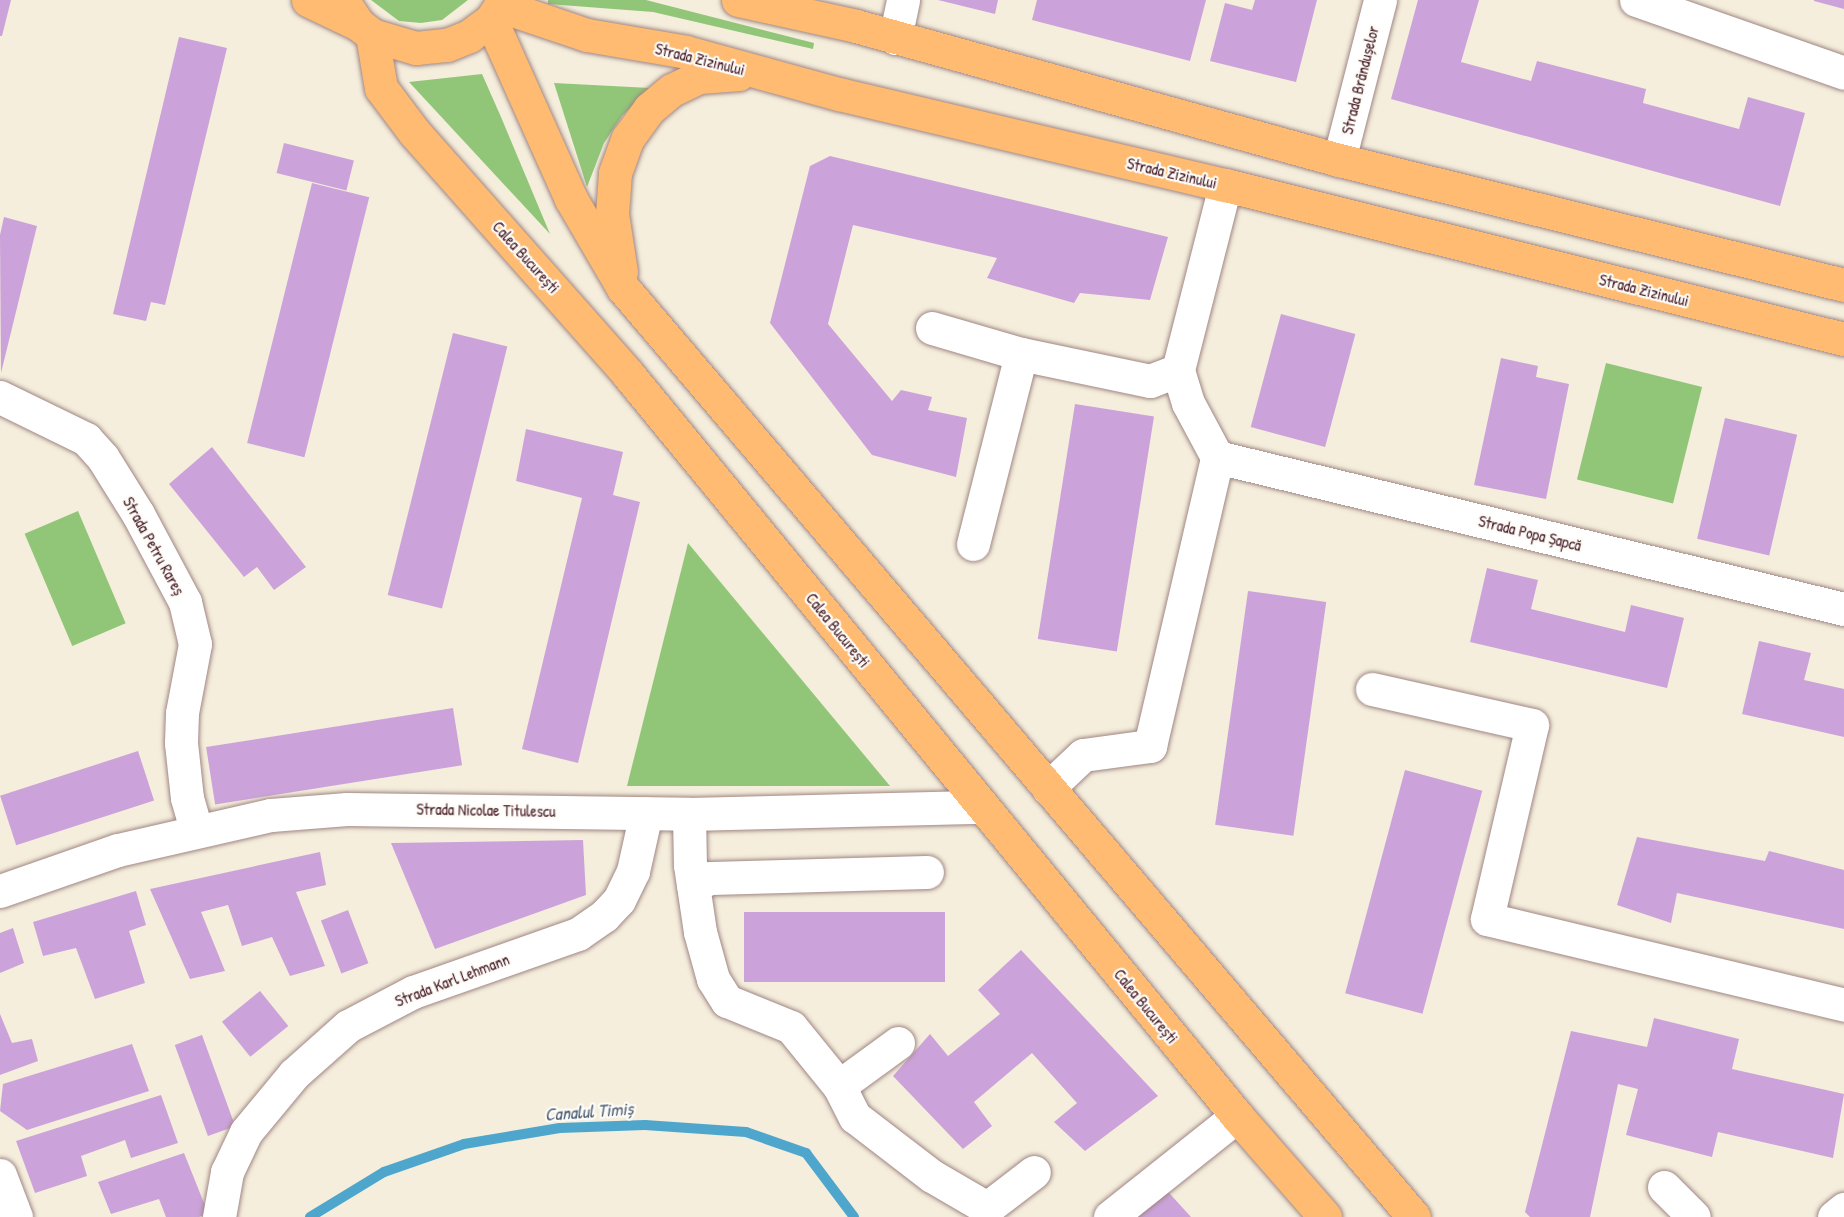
<!DOCTYPE html>
<html>
<head>
<meta charset="utf-8">
<style>
	body { margin:0 }
	#map { position:relative; width:1844px; height:1217px; overflow:hidden; background:#f5eedc; font-family:"Patrick Hand",sans-serif }
	div>[style] { position:absolute }
	.green>* { inset:0; background:#91c678; transform-origin:0 0 }
	.stream>* { height:10px; margin:-5px; padding:0 5px; transform-origin:5px; border-radius:5px; background:#4fa6cc }
	.building>* { inset:0; background:#cba3da; transform-origin:0 0 }
	.roads { filter:drop-shadow(0 0 2px #a08684) drop-shadow(0 0 2px #a08684) }
	.minor>* { height:33px; margin:-16.5px; padding:0 16.5px; transform-origin:16.5px; border-radius:16.5px; background:#fff }
	.major>* { height:33px; margin:-16.5px; padding:0 16.5px; transform-origin:16.5px; border-radius:16.5px; background:#febb71 }
	span { translate:-50% -50%; white-space:nowrap; text-align:center; line-height:1.15; -webkit-text-stroke:4.5px #fdfcf7; paint-order:stroke }
	.street-label { font-size:16px; color:#4a1f2b }
	.water-label { font-size:18px; color:#4c5c73; font-style:italic }
</style>
</head>
<body>
<div id="map">
	<div class="green">
		<div style="clip-path:polygon(371px 0,468px 0,442px 20px,421px 23px,399px 21px)"></div>
		<div style="clip-path:polygon(548px 0,646px 0,814px 43px,813px 49px,653px 12px,548px 4px)"></div>
		<div style="clip-path:polygon(482px 74px,501px 117px,550px 234px,409px 82px)"></div>
		<div style="clip-path:polygon(554px 83px,650px 88px,622px 116px,604px 143px,587px 187px)"></div>
		<div style="left:1606px;top:363px;width:99px;height:120px;rotate:14deg"></div>
		<div style="left:78px;top:511px;width:122px;height:58px;rotate:67deg"></div>
		<div style="clip-path:polygon(688px 543px,890px 786px,627px 786px)"></div>
	</div>
	<div class="stream">
		<div style="left:310px;top:1217px;width:87px;rotate:-31.3deg"></div>
		<div style="left:384px;top:1172px;width:85px;rotate:-19.3deg"></div>
		<div style="left:464px;top:1144px;width:97px;rotate:-9.5deg"></div>
		<div style="left:560px;top:1128px;width:85px;rotate:-2deg"></div>
		<div style="left:645px;top:1125px;width:101px;rotate:4deg"></div>
		<div style="left:746px;top:1132px;width:64px;rotate:19.3deg"></div>
		<div style="left:806px;top:1153px;width:80px;rotate:53.1deg"></div>
	</div>
	<div class="building">
		<div style="clip-path:polygon(0 0,11px 0,2px 36px,0 36px)"></div>
		<div style="clip-path:polygon(938px 0,998px 0,995px 14px)"></div>
		<div style="clip-path:polygon(1037px 0,1206px 0,1190px 61px,1032px 20px)"></div>
		<div style="clip-path:polygon(1255px 0,1317px 0,1296px 82px,1210px 61px,1225px 3px,1252px 10px)"></div>
		<div style="clip-path:polygon(1418px 0,1479px 0,1461px 62px,1531px 81px,1537px 61px,1646px 89px,1643px 103px,1739px 129px,1748px 97px,1805px 113px,1780px 206px,1391px 99px)"></div>
		<div style="clip-path:polygon(1814px 0,1844px 0,1844px 9px,1814px 1px)"></div>
		<div style="clip-path:polygon(179px 37px,227px 48px,165px 305px,151px 302px,146px 321px,113px 314px)"></div>
		<div style="left:284px;top:143px;width:72px;height:31px;rotate:14deg"></div>
		<div style="clip-path:polygon(830px 156px,1168px 237px,1150px 300px,1080px 293px,1074px 303px,987px 278px,997px 258px,853px 225px,828px 324px,892px 401px,901px 390px,932px 397px,928px 410px,967px 418px,956px 477px,872px 455px,770px 323px,810px 166px)"></div>
		<div style="left:312px;top:183px;width:59px;height:268px;rotate:14deg"></div>
		<div style="clip-path:polygon(4px 217px,37px 226px,1px 373px,0 235px)"></div>
		<div style="left:1281px;top:314px;width:77px;height:117px;rotate:15deg"></div>
		<div style="left:453px;top:333px;width:56px;height:270px;rotate:14deg"></div>
		<div style="clip-path:polygon(1501px 358px,1538px 366px,1536px 377px,1569px 384px,1546px 499px,1474px 485px)"></div>
		<div style="left:1075px;top:404px;width:80px;height:238px;rotate:9deg"></div>
		<div style="left:1725px;top:418px;width:74px;height:124px;rotate:13deg"></div>
		<div style="clip-path:polygon(526px 429px,623px 452px,613px 495px,640px 502px,578px 763px,522px 749px,582px 498px,516px 481px)"></div>
		<div style="clip-path:polygon(212px 447px,306px 567px,274px 590px,257px 567px,244px 577px,169px 484px)"></div>
		<div style="clip-path:polygon(1487px 568px,1538px 580px,1531px 609px,1625px 632px,1631px 605px,1684px 618px,1667px 688px,1470px 642px)"></div>
		<div style="left:1248px;top:591px;width:79px;height:236px;rotate:8deg"></div>
		<div style="clip-path:polygon(1759px 641px,1811px 653px,1804px 680px,1844px 689px,1844px 737px,1742px 714px)"></div>
		<div style="left:453px;top:708px;width:58px;height:250px;rotate:81deg"></div>
		<div style="left:138px;top:751px;width:52px;height:145px;rotate:72deg"></div>
		<div style="left:1405px;top:770px;width:80px;height:231px;rotate:15deg"></div>
		<div style="clip-path:polygon(1637px 837px,1765px 861px,1769px 851px,1844px 870px,1844px 929px,1677px 893px,1671px 923px,1617px 905px)"></div>
		<div style="clip-path:polygon(583px 840px,586px 895px,435px 949px,391px 843px)"></div>
		<div style="clip-path:polygon(320px 852px,326px 885px,296px 892px,325px 966px,290px 976px,272px 937px,242px 946px,228px 905px,201px 912px,225px 971px,190px 979px,150px 889px)"></div>
		<div style="clip-path:polygon(136px 891px,146px 925px,129px 931px,145px 983px,95px 999px,76px 948px,43px 956px,33px 922px)"></div>
		<div style="left:348px;top:910px;width:57px;height:29px;rotate:69deg"></div>
		<div style="left:744px;top:912px;width:201px;height:70px"></div>
		<div style="clip-path:polygon(13px 928px,24px 963px,0 973px,0 933px)"></div>
		<div style="clip-path:polygon(1021px 950px,1158px 1096px,1085px 1151px,1054px 1122px,1077px 1103px,1032px 1053px,974px 1102px,992px 1126px,963px 1149px,893px 1076px,930px 1034px,948px 1056px,1000px 1014px,978px 990px)"></div>
		<div style="left:260px;top:991px;width:45px;height:49px;rotate:51deg"></div>
		<div style="clip-path:polygon(0 1014px,12px 1043px,32px 1039px,38px 1061px,0 1075px)"></div>
		<div style="clip-path:polygon(1654px 1018px,1739px 1039px,1732px 1069px,1844px 1094px,1833px 1158px,1718px 1132px,1712px 1157px,1626px 1135px,1638px 1089px,1618px 1084px,1590px 1217px,1530px 1217px,1525px 1212px,1571px 1031px,1647px 1047px)"></div>
		<div style="left:202px;top:1035px;width:97px;height:29px;rotate:70deg"></div>
		<div style="clip-path:polygon(132px 1044px,149px 1091px,27px 1130px,0 1111px,3px 1084px)"></div>
		<div style="clip-path:polygon(161px 1095px,178px 1143px,131px 1158px,125px 1140px,81px 1156px,87px 1176px,35px 1193px,16px 1141px)"></div>
		<div style="clip-path:polygon(184px 1153px,208px 1213px,199px 1217px,166px 1217px,159px 1199px,111px 1214px,98px 1182px)"></div>
		<div style="clip-path:polygon(1161px 1184px,1191px 1217px,1123px 1217px)"></div>
	</div>
	<div class="roads">
		<div class="minor">
			<div style="left:1636px;top:0;width:220px;rotate:19.3deg"></div>
			<div style="left:895px;top:38px;width:39px;rotate:-78deg"></div>
			<div style="left:1339px;top:160px;width:165px;rotate:-75.6deg"></div>
			<div style="left:932px;top:328px;width:93px;rotate:16.3deg"></div>
			<div style="left:1021px;top:354px;width:132px;rotate:11.8deg"></div>
			<div style="left:1150px;top:381px;width:30px;rotate:-21deg"></div>
			<div style="left:0;top:397px;width:96px;rotate:26deg"></div>
			<div style="left:86px;top:439px;width:25px;rotate:48deg"></div>
			<div style="left:103px;top:458px;width:66px;rotate:58deg"></div>
			<div style="left:138px;top:514px;width:100px;rotate:61.9deg"></div>
			<div style="left:185px;top:602px;width:43px;rotate:76.6deg"></div>
			<div style="left:195px;top:644px;width:70px;rotate:100.7deg"></div>
			<div style="left:182px;top:713px;width:30px;rotate:92deg"></div>
			<div style="left:181px;top:743px;width:55px;rotate:83.8deg"></div>
			<div style="left:187px;top:798px;width:33px;rotate:74deg"></div>
			<div style="left:1217px;top:457px;width:645px;rotate:13.63deg"></div>
			<div style="left:973px;top:544px;width:196px;rotate:-75.8deg"></div>
			<div style="left:1372px;top:689px;width:164px;rotate:12.7deg"></div>
			<div style="left:1532px;top:725px;width:199px;rotate:103.1deg"></div>
			<div style="left:1487px;top:919px;width:367px;rotate:13.5deg"></div>
			<div style="left:1048px;top:788px;width:48px;rotate:-43.3deg"></div>
			<div style="left:1083px;top:755px;width:68px;rotate:-7.7deg"></div>
			<div style="left:1150px;top:746px;width:297px;rotate:-76.9deg"></div>
			<div style="left:1217px;top:457px;width:61px;rotate:-118.2deg"></div>
			<div style="left:1188px;top:403px;width:34px;rotate:-107deg"></div>
			<div style="left:1178px;top:370px;width:191px;rotate:-75.7deg"></div>
			<div style="left:689px;top:814px;width:51px;rotate:88.9deg"></div>
			<div style="left:690px;top:865px;width:68px;rotate:81.5deg"></div>
			<div style="left:700px;top:932px;width:49px;rotate:74.5deg"></div>
			<div style="left:713px;top:979px;width:26px;rotate:58deg"></div>
			<div style="left:727px;top:1001px;width:69px;rotate:22.1deg"></div>
			<div style="left:791px;top:1027px;width:76px;rotate:50.9deg"></div>
			<div style="left:693px;top:885px;width:18px;rotate:-22deg"></div>
			<div style="left:710px;top:878px;width:217px;rotate:-1.6deg"></div>
			<div style="left:0;top:891px;width:125px;rotate:-19.2deg"></div>
			<div style="left:118px;top:850px;width:157px;rotate:-12.9deg"></div>
			<div style="left:271px;top:815px;width:76px;rotate:-4.5deg"></div>
			<div style="left:347px;top:809px;width:342px;rotate:0.8deg"></div>
			<div style="left:689px;top:814px;width:294px;rotate:-1.4deg"></div>
			<div style="left:898px;top:1043px;width:73px;rotate:143.9deg"></div>
			<div style="left:839px;top:1086px;width:35px;rotate:63deg"></div>
			<div style="left:855px;top:1117px;width:97px;rotate:37.5deg"></div>
			<div style="left:932px;top:1176px;width:64px;rotate:30.2deg"></div>
			<div style="left:987px;top:1208px;width:59px;rotate:-37.5deg"></div>
			<div style="left:0;top:1175px;width:45px;rotate:69.1deg"></div>
			<div style="left:1664px;top:1187px;width:42px;rotate:45deg"></div>
			<div style="left:219px;top:1217px;width:46px;rotate:-79.9deg"></div>
			<div style="left:227px;top:1172px;width:44px;rotate:-64.6deg"></div>
			<div style="left:246px;top:1132px;width:75px;rotate:-50.4deg"></div>
			<div style="left:294px;top:1074px;width:72px;rotate:-41.6deg"></div>
			<div style="left:348px;top:1026px;width:73px;rotate:-27.6deg"></div>
			<div style="left:413px;top:992px;width:175px;rotate:-19.4deg"></div>
			<div style="left:578px;top:934px;width:32px;rotate:-35deg"></div>
			<div style="left:604px;top:916px;width:22px;rotate:-47deg"></div>
			<div style="left:619px;top:900px;width:32px;rotate:-64deg"></div>
			<div style="left:633px;top:871px;width:59px;rotate:-77.4deg"></div>
			<div style="left:1110px;top:1217px;width:162px;rotate:-38.5deg"></div>
			<div style="left:1834px;top:1217px;width:13px;rotate:-39deg"></div>
		</div>
		<div class="major">
			<div style="left:308px;top:0;width:55px;rotate:25.6deg"></div>
			<div style="left:342px;top:0;width:29px;rotate:56deg"></div>
			<div style="left:358px;top:24px;width:18px;rotate:38deg"></div>
			<div style="left:372px;top:35px;width:46px;rotate:16.5deg"></div>
			<div style="left:416px;top:48px;width:31px;rotate:-6deg"></div>
			<div style="left:447px;top:45px;width:24px;rotate:-22deg"></div>
			<div style="left:469px;top:36px;width:27px;rotate:-36deg"></div>
			<div style="left:491px;top:20px;width:20px;rotate:-57deg"></div>
			<div style="left:738px;top:0;width:121px;rotate:12.4deg"></div>
			<div style="left:856px;top:26px;width:501px;rotate:15.51deg"></div>
			<div style="left:1339px;top:160px;width:520px;rotate:13.9deg"></div>
			<div style="left:501px;top:6px;width:91px;rotate:18.6deg"></div>
			<div style="left:587px;top:35px;width:100px;rotate:9.7deg"></div>
			<div style="left:686px;top:52px;width:159px;rotate:15.4deg"></div>
			<div style="left:839px;top:94px;width:397px;rotate:13.3deg"></div>
			<div style="left:1225px;top:185px;width:638px;rotate:13.97deg"></div>
			<div style="left:491px;top:20px;width:196px;rotate:65.9deg"></div>
			<div style="left:571px;top:199px;width:103px;rotate:59.7deg"></div>
			<div style="left:623px;top:288px;width:1220px;rotate:49.59deg"></div>
			<div style="left:372px;top:35px;width:54px;rotate:80.4deg"></div>
			<div style="left:381px;top:88px;width:55px;rotate:53.1deg"></div>
			<div style="left:414px;top:132px;width:322px;rotate:48.5deg"></div>
			<div style="left:627px;top:373px;width:961px;rotate:50.61deg"></div>
			<div style="left:1237px;top:1116px;width:134px;rotate:48.9deg"></div>
			<div style="left:621px;top:272px;width:59px;rotate:-98.8deg"></div>
			<div style="left:612px;top:214px;width:41px;rotate:-85.8deg"></div>
			<div style="left:615px;top:173px;width:37px;rotate:-70deg"></div>
			<div style="left:628px;top:138px;width:36px;rotate:-54deg"></div>
			<div style="left:649px;top:109px;width:30px;rotate:-40deg"></div>
			<div style="left:672px;top:90px;width:30px;rotate:-26deg"></div>
			<div style="left:699px;top:77px;width:40px;rotate:-4.3deg"></div>
		</div>
	</div>
	<div class="street-label">
		<span style="left:700px;top:59px;rotate:14deg">Strada Zizinului</span>
		<span style="left:1360px;top:80px;rotate:-76deg">Strada Brândușelor</span>
		<span style="left:1172px;top:173px;rotate:13deg">Strada Zizinului</span>
		<span style="left:526px;top:257px;rotate:48deg">Calea București</span>
		<span style="left:1644px;top:290px;rotate:14deg">Strada Zizinului</span>
		<span style="left:1530px;top:533px;rotate:14deg">Strada Popa Șapcă</span>
		<span style="left:154px;top:546px;rotate:61deg">Strada Petru Rareș</span>
		<span style="left:838px;top:630px;rotate:51deg">Calea București</span>
		<span style="left:486px;top:810px;rotate:1deg">Strada Nicolae Titulescu</span>
		<span style="left:452px;top:980px;rotate:-21deg">Strada Karl Lehmann</span>
		<span style="left:1146px;top:1006px;rotate:51deg">Calea București</span>
	</div>
	<div class="water-label">
		<span style="left:589px;top:1112px;rotate:-4deg">Canalul Timiș</span>
	</div>
</div>
</body>
</html>
